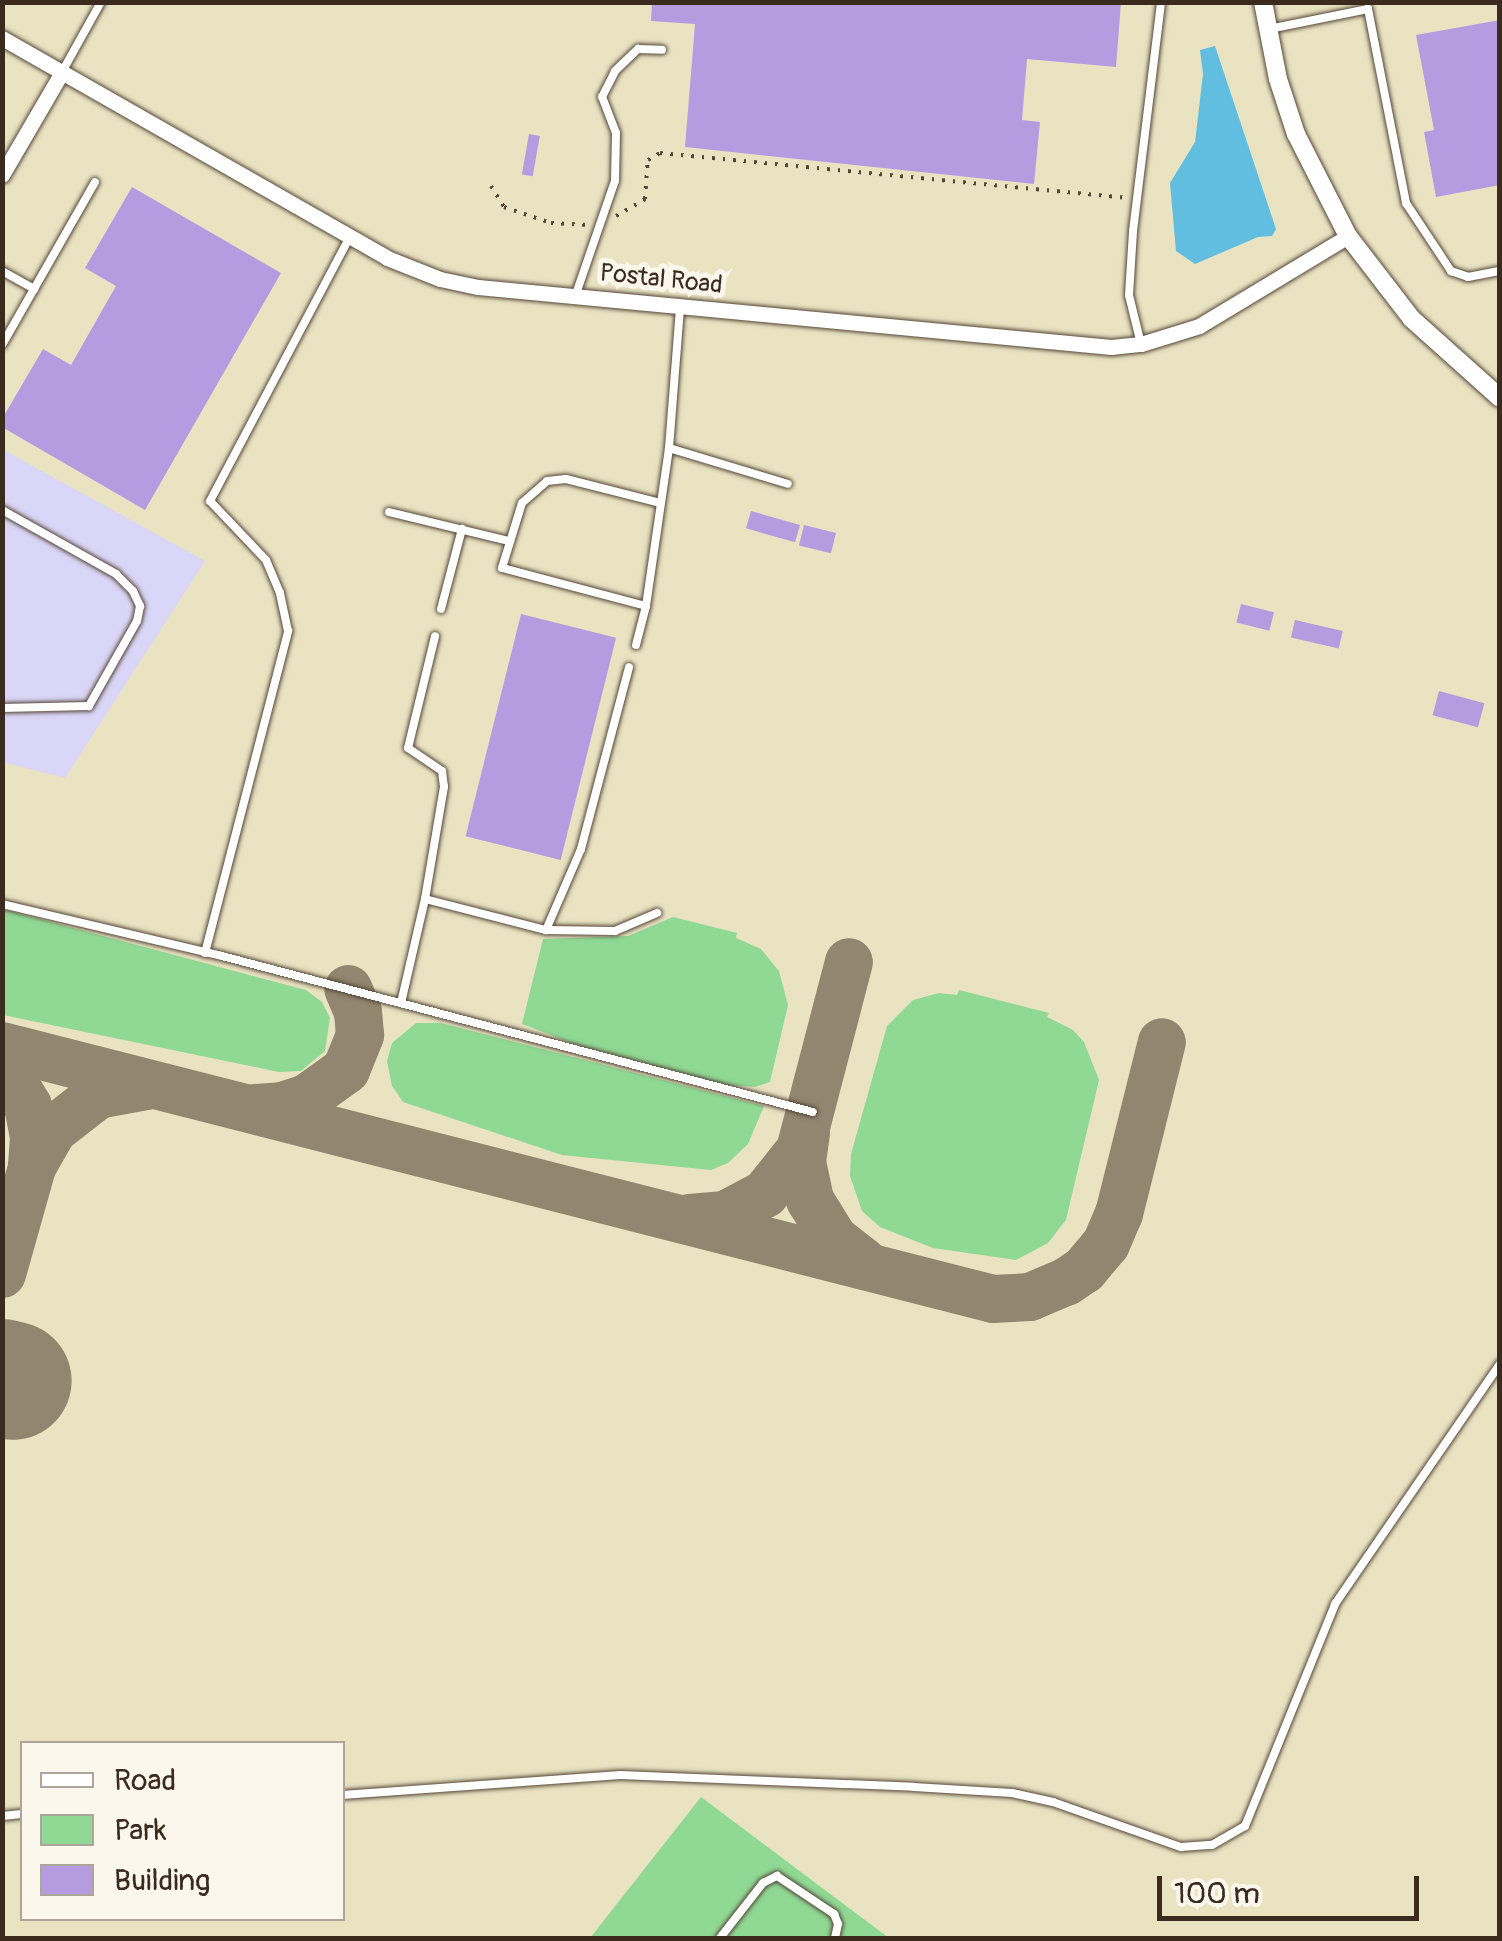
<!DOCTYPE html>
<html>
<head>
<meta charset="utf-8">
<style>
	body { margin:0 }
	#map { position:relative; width:1502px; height:1941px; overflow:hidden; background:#e9e3c2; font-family:Pangolin,sans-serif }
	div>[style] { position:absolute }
	.built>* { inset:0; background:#dad6f7 }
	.green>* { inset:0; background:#90d995 }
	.water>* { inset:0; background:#62bee0 }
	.taxiway>* { height:48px; margin:-24px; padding:0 24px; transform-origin:24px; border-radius:24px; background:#928670 }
	.runway>* { height:118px; margin:-59px; padding:0 59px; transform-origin:59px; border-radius:59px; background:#928670 }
	.building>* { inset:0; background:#b59ce0; transform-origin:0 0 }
	.path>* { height:4px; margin-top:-2px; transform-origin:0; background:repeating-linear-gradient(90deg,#554637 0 2.5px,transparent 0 10.5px) }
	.roads { filter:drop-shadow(0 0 2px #554637) drop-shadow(0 0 2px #554637) }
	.service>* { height:8px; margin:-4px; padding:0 4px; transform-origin:4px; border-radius:4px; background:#fff }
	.minor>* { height:15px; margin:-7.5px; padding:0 7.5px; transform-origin:7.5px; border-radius:7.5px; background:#fff }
	.tertiary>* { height:18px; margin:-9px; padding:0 9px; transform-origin:9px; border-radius:9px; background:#fff }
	span { translate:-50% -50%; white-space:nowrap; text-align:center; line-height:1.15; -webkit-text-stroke:10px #fbf7ec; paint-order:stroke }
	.street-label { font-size:25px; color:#3b2a1e }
	.frame { position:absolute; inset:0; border:5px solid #3b2a1e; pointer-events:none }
	.legend { position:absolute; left:20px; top:1741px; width:325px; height:180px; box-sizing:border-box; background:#fbf7ec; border:2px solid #aea59a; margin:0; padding:12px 18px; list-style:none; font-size:30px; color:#3b2a1e }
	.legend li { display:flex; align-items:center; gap:20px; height:50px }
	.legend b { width:50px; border:2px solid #aea59a }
	.scale { position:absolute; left:1157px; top:1876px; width:262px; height:45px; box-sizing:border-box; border:5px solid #3b2a1e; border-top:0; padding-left:12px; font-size:30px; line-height:35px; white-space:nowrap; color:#3b2a1e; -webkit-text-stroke:8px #fbf7ec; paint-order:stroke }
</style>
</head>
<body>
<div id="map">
	<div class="built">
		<div style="clip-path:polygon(2px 449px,205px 561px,65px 778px,3px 762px)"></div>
	</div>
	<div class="green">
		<div style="clip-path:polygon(2px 909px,306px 990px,322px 1002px,330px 1018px,325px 1051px,301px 1071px,279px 1072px,3px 1015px)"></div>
		<div style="clip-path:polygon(673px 917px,737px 933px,736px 938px,761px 949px,779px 971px,788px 1005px,770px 1082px,755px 1087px,727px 1085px,593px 1051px,522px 1024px,543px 939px,628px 936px)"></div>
		<div style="clip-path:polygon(959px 990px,1049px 1013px,1047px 1017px,1073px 1030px,1084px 1042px,1099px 1080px,1066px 1220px,1048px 1243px,1016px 1260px,933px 1248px,880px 1227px,862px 1211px,850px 1176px,851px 1154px,887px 1026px,913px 1000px,939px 993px,957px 995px)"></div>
		<div style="clip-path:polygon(416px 1023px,441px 1023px,764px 1106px,748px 1144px,728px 1163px,711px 1170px,562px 1155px,403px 1102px,392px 1086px,387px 1061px,392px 1043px)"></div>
		<div style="clip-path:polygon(701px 1797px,889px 1938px,590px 1938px)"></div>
	</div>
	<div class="water">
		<div style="clip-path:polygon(1215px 46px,1276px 229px,1272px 236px,1258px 237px,1195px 264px,1176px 251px,1170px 183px,1195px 142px,1203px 74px,1200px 50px)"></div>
	</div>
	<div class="taxiway">
		<div style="left:2px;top:1046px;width:1023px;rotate:14.32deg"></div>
		<div style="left:993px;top:1299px;width:37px;rotate:-3deg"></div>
		<div style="left:1030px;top:1297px;width:39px;rotate:-23deg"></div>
		<div style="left:1066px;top:1282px;width:22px;rotate:-34deg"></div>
		<div style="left:1084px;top:1270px;width:34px;rotate:-50deg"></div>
		<div style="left:1106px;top:1244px;width:33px;rotate:-67deg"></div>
		<div style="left:1119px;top:1214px;width:177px;rotate:-76deg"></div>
		<div style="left:2px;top:1063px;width:50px;rotate:58.8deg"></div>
		<div style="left:28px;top:1106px;width:32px;rotate:79deg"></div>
		<div style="left:34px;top:1137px;width:30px;rotate:94deg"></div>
		<div style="left:255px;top:1108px;width:27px;rotate:-4deg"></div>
		<div style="left:282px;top:1106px;width:26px;rotate:-18deg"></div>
		<div style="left:307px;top:1098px;width:48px;rotate:-35.7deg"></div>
		<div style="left:346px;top:1070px;width:38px;rotate:-68deg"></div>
		<div style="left:360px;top:1035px;width:23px;rotate:-95deg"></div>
		<div style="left:358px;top:1012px;width:25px;rotate:-113deg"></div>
		<div style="left:806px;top:1133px;width:29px;rotate:98deg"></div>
		<div style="left:802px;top:1162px;width:39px;rotate:78deg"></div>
		<div style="left:810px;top:1200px;width:46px;rotate:58.4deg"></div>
		<div style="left:834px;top:1239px;width:37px;rotate:38deg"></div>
		<div style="left:690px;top:1218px;width:35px;rotate:-5deg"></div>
		<div style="left:725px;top:1215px;width:45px;rotate:-27.7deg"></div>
		<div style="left:765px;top:1194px;width:56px;rotate:-51.5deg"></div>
		<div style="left:800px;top:1150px;width:194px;rotate:-75.4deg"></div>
		<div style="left:2px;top:1274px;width:111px;rotate:-74.3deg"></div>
		<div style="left:32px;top:1167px;width:43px;rotate:-60.4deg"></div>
		<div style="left:53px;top:1130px;width:57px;rotate:-37.9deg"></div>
		<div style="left:98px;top:1095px;width:50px;rotate:-10.4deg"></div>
	</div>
	<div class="runway">
		<div style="left:2px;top:1378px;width:11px;rotate:15deg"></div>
	</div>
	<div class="building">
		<div style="clip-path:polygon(652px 2px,1121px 2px,1116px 67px,1027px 59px,1022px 120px,1040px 122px,1034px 184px,685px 147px,695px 24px,651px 21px)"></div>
		<div style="clip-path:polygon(1500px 20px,1500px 185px,1436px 197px,1424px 132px,1434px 130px,1416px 35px)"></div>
		<div style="left:529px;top:134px;width:11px;height:41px;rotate:10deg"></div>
		<div style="clip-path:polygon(132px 187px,281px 273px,145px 510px,2px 427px,2px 419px,43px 349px,71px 365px,116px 286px,85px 268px)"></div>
		<div style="left:751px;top:511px;width:51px;height:18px;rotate:16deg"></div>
		<div style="left:804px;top:525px;width:33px;height:21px;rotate:14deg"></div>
		<div style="left:1241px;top:604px;width:34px;height:19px;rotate:14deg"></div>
		<div style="left:521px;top:614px;width:98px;height:229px;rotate:14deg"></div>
		<div style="left:1295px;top:620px;width:49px;height:18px;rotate:13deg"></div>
		<div style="left:1439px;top:691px;width:47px;height:25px;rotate:15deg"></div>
	</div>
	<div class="path">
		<div style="left:491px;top:186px;width:25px;rotate:58deg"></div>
		<div style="left:504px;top:207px;width:50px;rotate:18.8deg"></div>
		<div style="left:551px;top:223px;width:38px;rotate:3deg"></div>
		<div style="left:616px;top:216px;width:34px;rotate:-30deg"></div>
		<div style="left:645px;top:199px;width:39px;rotate:-86deg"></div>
		<div style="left:648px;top:160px;width:14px;rotate:-30deg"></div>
		<div style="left:660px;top:153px;width:468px;rotate:5.5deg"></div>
	</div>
	<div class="roads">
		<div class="service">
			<div style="left:1269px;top:29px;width:101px;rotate:-11.4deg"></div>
			<div style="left:1368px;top:9px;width:198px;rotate:78.9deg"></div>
			<div style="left:1406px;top:203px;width:82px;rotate:56.5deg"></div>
			<div style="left:1451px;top:271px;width:18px;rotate:19deg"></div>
			<div style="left:1468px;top:277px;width:33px;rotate:-11deg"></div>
			<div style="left:62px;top:72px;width:80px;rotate:-60.9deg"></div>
			<div style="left:2px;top:271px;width:37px;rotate:29deg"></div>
			<div style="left:34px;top:289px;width:64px;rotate:119.7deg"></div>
			<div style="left:34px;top:289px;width:123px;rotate:-60.3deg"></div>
			<div style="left:576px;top:294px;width:120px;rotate:-71deg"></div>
			<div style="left:615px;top:181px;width:48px;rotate:-88.8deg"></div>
			<div style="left:616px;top:133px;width:39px;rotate:-111deg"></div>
			<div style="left:602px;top:97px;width:29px;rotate:-63deg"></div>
			<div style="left:615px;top:71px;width:32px;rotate:-44deg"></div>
			<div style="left:638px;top:49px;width:24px;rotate:2deg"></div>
			<div style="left:1141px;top:344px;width:50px;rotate:-103.8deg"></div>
			<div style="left:1129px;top:295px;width:64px;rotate:-86.4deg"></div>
			<div style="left:1133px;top:231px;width:231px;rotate:-83deg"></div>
			<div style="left:669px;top:448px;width:124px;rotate:16.8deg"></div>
			<div style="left:2px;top:510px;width:131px;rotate:29.3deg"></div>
			<div style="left:116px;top:574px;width:24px;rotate:45deg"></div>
			<div style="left:133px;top:591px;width:17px;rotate:65deg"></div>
			<div style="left:140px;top:606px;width:15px;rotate:101deg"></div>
			<div style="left:137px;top:621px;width:98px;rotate:119.5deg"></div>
			<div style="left:89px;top:706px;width:87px;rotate:178.7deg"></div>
			<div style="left:389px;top:512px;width:123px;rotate:13.6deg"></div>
			<div style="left:646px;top:606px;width:149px;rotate:-165.2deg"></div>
			<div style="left:502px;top:568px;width:68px;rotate:-72.9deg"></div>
			<div style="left:522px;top:503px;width:33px;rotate:-41deg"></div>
			<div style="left:547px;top:481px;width:19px;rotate:-6deg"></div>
			<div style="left:566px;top:479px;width:97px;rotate:14.3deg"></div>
			<div style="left:441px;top:609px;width:83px;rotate:-75.3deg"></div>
			<div style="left:636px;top:645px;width:40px;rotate:-75.6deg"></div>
			<div style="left:646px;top:606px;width:160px;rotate:-81.7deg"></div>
			<div style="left:669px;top:448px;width:140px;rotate:-85.5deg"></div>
			<div style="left:425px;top:899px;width:114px;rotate:-80.4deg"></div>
			<div style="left:444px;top:787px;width:16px;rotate:-97deg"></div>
			<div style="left:442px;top:771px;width:41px;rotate:-145.9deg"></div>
			<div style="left:408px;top:748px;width:115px;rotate:-76.4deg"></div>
			<div style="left:2px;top:904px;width:226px;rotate:13.3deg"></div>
			<div style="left:222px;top:956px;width:611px;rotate:14.79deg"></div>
			<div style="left:546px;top:930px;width:69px;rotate:0.8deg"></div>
			<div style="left:615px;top:931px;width:46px;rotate:-23.2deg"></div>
			<div style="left:205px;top:953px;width:333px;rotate:-75.5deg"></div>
			<div style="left:288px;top:631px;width:39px;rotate:-102deg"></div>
			<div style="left:280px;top:593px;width:36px;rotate:-113deg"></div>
			<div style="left:266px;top:560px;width:81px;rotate:-133.5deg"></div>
			<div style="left:210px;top:501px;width:299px;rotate:-62.1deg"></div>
			<div style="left:401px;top:1003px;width:107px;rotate:-77deg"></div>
			<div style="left:425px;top:899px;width:125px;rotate:14.4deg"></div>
			<div style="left:546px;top:930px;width:88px;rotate:-66.6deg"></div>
			<div style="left:581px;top:849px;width:188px;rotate:-75.2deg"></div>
			<div style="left:342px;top:1795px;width:279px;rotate:-4.1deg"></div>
			<div style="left:620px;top:1775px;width:294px;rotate:2.3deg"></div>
			<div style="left:914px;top:1787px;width:98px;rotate:3.5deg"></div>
			<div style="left:1012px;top:1793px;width:42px;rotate:12.4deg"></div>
			<div style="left:1053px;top:1802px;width:136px;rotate:19.4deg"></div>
			<div style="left:1181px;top:1847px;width:31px;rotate:-4deg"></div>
			<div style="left:1212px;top:1845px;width:38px;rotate:-30deg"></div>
			<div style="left:1245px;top:1826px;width:240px;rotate:-67.9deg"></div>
			<div style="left:1335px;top:1604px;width:291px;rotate:-55.5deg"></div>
			<div style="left:2px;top:1816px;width:20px;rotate:-6deg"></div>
			<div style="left:720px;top:1938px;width:70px;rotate:-52deg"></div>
			<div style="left:763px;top:1883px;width:16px;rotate:-27deg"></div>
			<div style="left:777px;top:1876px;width:69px;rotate:33.7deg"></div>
			<div style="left:834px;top:1914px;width:11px;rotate:68deg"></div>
			<div style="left:838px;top:1924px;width:14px;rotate:102deg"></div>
		</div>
		<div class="minor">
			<div style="left:2px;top:38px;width:443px;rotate:29.7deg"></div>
			<div style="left:387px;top:258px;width:57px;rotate:21.6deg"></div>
			<div style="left:440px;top:279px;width:39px;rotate:12deg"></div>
			<div style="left:478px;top:287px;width:636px;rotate:5.41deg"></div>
			<div style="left:1111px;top:347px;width:30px;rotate:-6deg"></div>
			<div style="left:1141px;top:344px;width:61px;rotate:-17.2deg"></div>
			<div style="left:1199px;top:326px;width:174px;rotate:-31.1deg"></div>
			<div style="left:2px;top:175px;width:119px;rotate:-59.8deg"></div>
		</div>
		<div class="tertiary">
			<div style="left:1263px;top:2px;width:78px;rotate:79deg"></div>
			<div style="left:1278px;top:79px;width:58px;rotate:71.9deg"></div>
			<div style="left:1296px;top:134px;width:114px;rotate:63deg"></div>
			<div style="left:1348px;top:236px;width:105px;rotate:52.4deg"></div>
			<div style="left:1412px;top:319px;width:118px;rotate:41.9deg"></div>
		</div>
	</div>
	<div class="street-label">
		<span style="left:661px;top:280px;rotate:6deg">Postal Road</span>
	</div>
	<div class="frame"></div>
	<ul class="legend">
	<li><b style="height:12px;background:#fff"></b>Road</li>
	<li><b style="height:28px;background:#90d995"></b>Park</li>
	<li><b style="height:28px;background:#b59ce0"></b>Building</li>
	</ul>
	<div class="scale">100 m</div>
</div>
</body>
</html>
